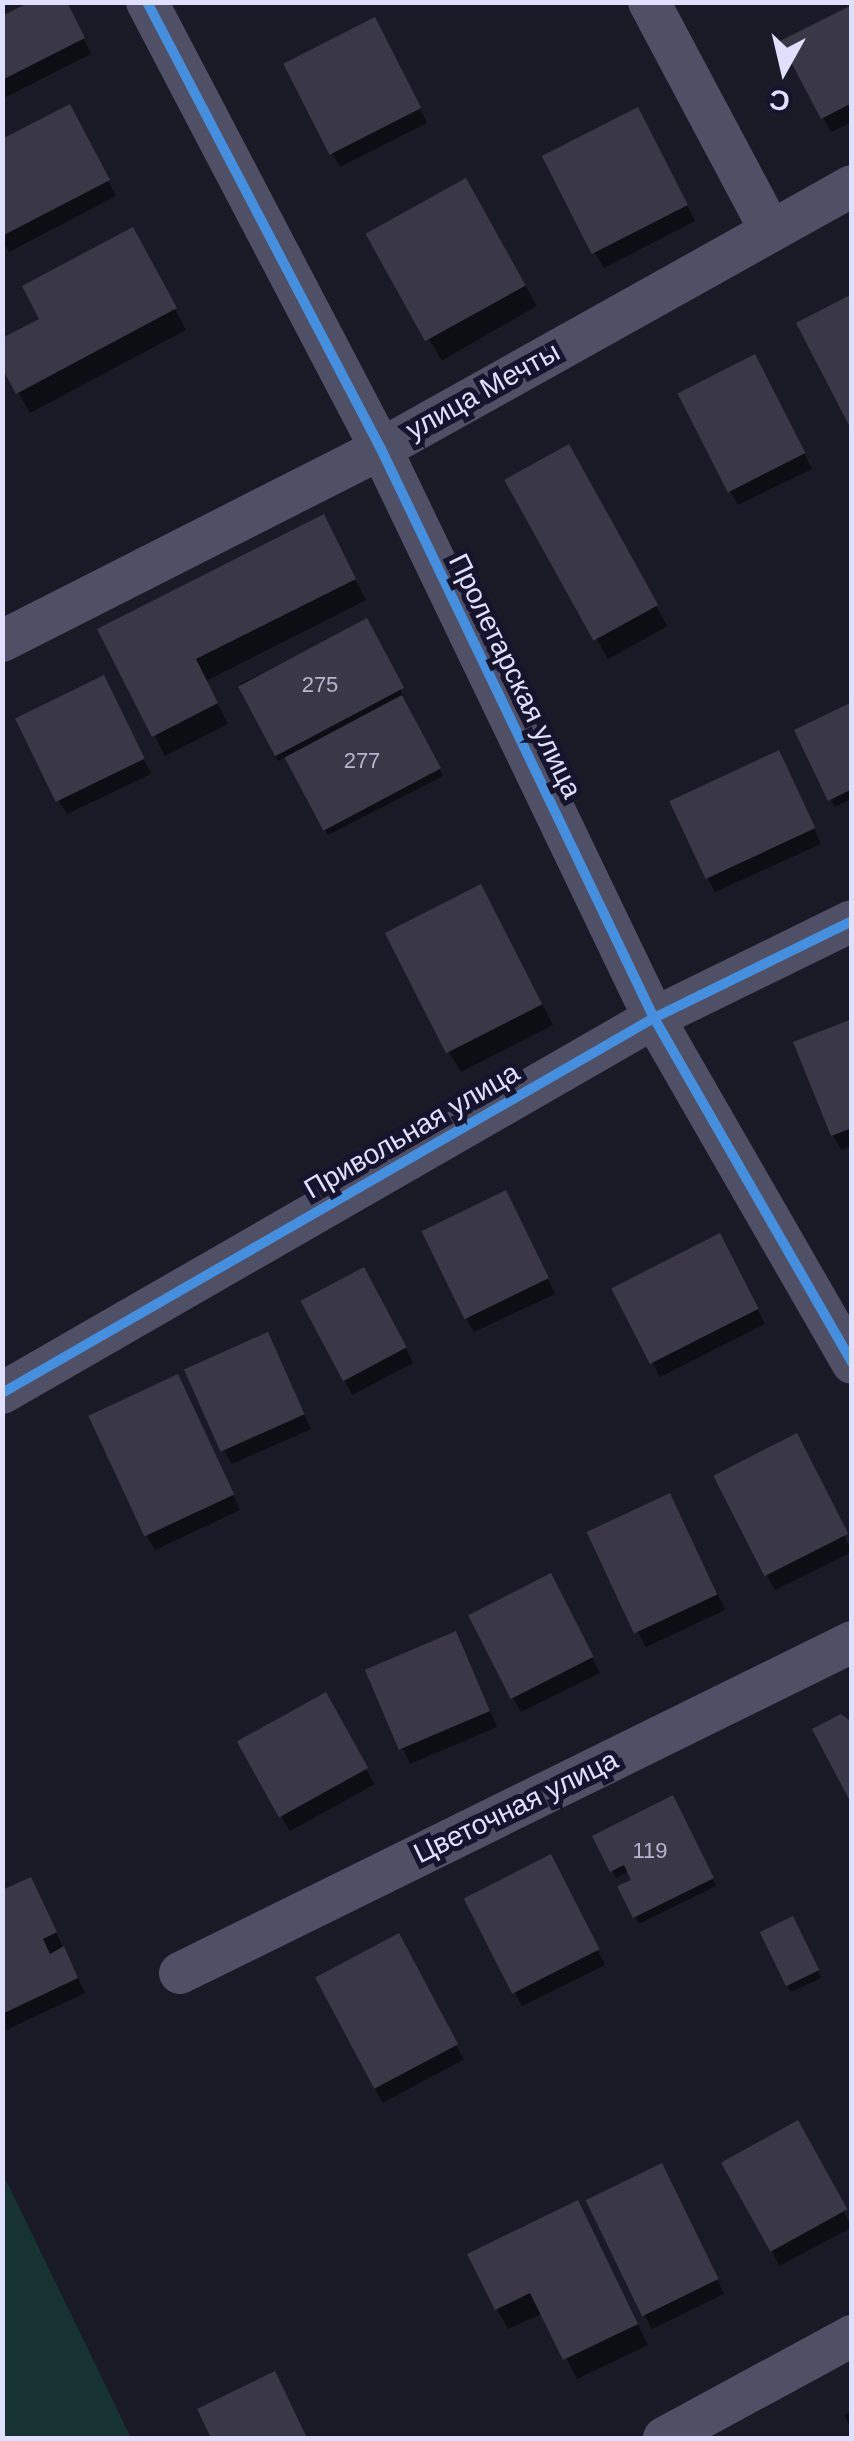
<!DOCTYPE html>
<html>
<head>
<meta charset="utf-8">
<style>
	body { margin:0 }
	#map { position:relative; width:854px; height:2441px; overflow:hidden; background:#1a1926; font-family:Arial,sans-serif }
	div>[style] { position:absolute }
	.green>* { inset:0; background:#173232 }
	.shadow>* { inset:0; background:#0007; transform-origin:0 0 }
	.building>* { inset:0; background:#3a3847; transform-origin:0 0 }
	.street>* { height:42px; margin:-21px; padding:0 21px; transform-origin:21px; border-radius:21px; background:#4f4f66 }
	.cycleway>* { height:10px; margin:-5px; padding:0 5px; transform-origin:5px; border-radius:5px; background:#468fdf }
	span { translate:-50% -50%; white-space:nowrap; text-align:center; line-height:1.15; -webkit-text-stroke:10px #16132c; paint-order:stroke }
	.number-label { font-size:22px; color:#b7b5d0 }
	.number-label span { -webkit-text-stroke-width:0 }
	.street-label { font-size:28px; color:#e1dffe }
	.frame { position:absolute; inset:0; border:5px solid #e1dffe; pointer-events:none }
	.north { position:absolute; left:734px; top:20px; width:100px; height:100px; -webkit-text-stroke:8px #16132c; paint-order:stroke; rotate:188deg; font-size:28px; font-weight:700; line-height:40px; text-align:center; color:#e1dffe }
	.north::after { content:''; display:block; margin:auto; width:35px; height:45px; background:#e1dffe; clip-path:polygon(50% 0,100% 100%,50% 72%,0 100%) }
</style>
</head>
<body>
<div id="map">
	<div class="green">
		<div style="clip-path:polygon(3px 2174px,131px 2438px,3px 2438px)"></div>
	</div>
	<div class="shadow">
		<div style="clip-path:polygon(65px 2px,91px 54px,2px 99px,2px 19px)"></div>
		<div style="clip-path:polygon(852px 8px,852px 122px,831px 132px,823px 118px)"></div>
		<div style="clip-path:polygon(383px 35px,427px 123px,340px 167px,332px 153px)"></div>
		<div style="clip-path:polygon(78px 122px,116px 196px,9px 252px,2px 240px,2px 141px)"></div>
		<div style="clip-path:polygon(645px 125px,695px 221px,604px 268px,595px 253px)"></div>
		<div style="left:465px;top:181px;width:144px;height:110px;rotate:60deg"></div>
		<div style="clip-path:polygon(143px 250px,186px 330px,30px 413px,2px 363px)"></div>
		<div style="clip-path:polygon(762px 372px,812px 469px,738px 505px,730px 491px)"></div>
		<div style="left:568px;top:447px;width:205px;height:68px;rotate:61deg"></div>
		<div style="clip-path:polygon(331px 535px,366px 600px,206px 681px,228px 724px,165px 756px,100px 630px)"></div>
		<div style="clip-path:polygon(366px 621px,443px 776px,328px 835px,287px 756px,278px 761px,240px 684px)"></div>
		<div style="clip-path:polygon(111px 693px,151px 774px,67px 814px,58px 800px)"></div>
		<div style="clip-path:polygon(852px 705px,852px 798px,835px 807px,831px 800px)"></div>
		<div style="clip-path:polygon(787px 768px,821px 844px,715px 892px,707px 877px)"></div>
		<div style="clip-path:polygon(492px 907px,553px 1025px,461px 1072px,449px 1052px)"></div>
		<div style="clip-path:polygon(852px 1022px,852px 1146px,841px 1150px,833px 1135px)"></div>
		<div style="clip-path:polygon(514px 1208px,555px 1294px,474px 1332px,466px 1318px)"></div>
		<div style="clip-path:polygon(727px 1251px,765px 1324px,660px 1377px,614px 1289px)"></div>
		<div style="left:364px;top:1270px;width:105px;height:69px;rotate:62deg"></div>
		<div style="clip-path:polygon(275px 1350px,311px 1429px,232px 1464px,224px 1450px)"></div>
		<div style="clip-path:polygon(185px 1392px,240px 1510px,155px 1550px,146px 1535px)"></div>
		<div style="clip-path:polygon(804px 1451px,852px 1552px,775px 1590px,767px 1576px)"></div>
		<div style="clip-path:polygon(678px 1510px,725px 1610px,646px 1647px,638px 1632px)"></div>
		<div style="clip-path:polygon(559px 1591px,600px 1673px,521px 1712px,512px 1697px)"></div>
		<div style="clip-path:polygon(463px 1649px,497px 1727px,410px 1764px,368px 1671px)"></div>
		<div style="left:325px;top:1695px;width:102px;height:97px;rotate:61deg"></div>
		<div style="clip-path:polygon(672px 1798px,716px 1886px,639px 1924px,620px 1887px,634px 1881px,630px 1871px,616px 1878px,596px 1837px)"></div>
		<div style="clip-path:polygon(558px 1872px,605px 1965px,522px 2006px,514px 1991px)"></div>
		<div style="clip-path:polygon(2px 1893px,38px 1895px,85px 1993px,6px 2030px)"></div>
		<div style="clip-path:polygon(797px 1927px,821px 1978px,791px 1992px,787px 1985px)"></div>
		<div style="left:406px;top:1951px;width:123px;height:92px;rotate:62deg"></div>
		<div style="left:797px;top:2124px;width:117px;height:82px;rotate:62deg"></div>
		<div style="clip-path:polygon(670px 2181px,724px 2294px,652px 2329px,644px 2314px)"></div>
		<div style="clip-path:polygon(589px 2224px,648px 2345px,577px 2379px,543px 2313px,508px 2329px,497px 2309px)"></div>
		<div style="clip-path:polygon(852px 2411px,852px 2430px,844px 2415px)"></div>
	</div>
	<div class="building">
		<div style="clip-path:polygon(30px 2px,67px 2px,85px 38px,2px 80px,2px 16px)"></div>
		<div style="clip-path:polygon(852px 5px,852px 103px,821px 119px,780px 41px)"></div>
		<div style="left:375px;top:17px;width:102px;height:103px;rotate:63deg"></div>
		<div style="clip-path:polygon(70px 104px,110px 180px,2px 236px,2px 139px)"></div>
		<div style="left:638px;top:107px;width:110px;height:108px;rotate:63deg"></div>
		<div style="left:466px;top:178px;width:123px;height:115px;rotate:61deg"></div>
		<div style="clip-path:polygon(133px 227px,177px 308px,16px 394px,2px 368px,2px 338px,39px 319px,22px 286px)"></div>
		<div style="clip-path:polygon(852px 294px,852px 431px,796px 323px)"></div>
		<div style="left:755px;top:354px;width:111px;height:87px;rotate:63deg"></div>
		<div style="left:569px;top:444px;width:184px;height:74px;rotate:61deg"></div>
		<div style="clip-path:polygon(324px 514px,356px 579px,196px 659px,218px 703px,152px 737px,97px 629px)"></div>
		<div style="left:367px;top:618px;width:79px;height:146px;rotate:62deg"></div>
		<div style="left:104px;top:675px;width:93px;height:99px;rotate:64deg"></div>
		<div style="left:402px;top:695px;width:83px;height:133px;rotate:62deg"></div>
		<div style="clip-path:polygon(852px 702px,852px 789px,828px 801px,794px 730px)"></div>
		<div style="left:779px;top:750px;width:86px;height:121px;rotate:65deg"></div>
		<div style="left:481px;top:884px;width:135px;height:108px;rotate:63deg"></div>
		<div style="clip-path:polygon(852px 1019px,852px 1128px,831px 1136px,793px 1042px)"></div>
		<div style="left:506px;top:1190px;width:98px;height:94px;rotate:64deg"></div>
		<div style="left:720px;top:1233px;width:85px;height:122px;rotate:63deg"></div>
		<div style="left:364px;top:1267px;width:91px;height:72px;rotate:62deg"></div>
		<div style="left:268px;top:1332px;width:90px;height:92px;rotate:66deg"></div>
		<div style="left:178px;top:1374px;width:133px;height:99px;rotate:65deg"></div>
		<div style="left:797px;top:1433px;width:113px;height:94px;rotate:63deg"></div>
		<div style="left:670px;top:1493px;width:112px;height:92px;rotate:65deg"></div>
		<div style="left:551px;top:1573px;width:94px;height:93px;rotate:63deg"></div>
		<div style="left:456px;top:1631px;width:87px;height:99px;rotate:67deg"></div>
		<div style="left:326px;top:1692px;width:87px;height:102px;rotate:61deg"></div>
		<div style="clip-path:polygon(841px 1714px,852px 1722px,852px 1805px,812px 1729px)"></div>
		<div style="clip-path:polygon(673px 1795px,714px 1878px,633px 1918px,617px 1886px,631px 1880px,624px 1865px,610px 1872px,592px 1836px)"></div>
		<div style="left:551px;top:1854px;width:107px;height:98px;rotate:63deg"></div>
		<div style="clip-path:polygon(31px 1877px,57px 1932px,43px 1939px,50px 1954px,64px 1946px,78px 1978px,2px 2014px,2px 1890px)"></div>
		<div style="left:793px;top:1916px;width:60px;height:37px;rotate:64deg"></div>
		<div style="left:399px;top:1933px;width:126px;height:95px;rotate:62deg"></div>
		<div style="left:798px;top:2120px;width:102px;height:88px;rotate:61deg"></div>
		<div style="left:662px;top:2163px;width:129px;height:85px;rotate:64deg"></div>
		<div style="clip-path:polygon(578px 2200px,638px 2324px,563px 2360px,530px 2293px,495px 2310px,467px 2254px)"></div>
		<div style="clip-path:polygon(275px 2371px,307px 2438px,211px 2438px,197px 2409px)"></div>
	</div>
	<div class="street">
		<div style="left:147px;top:2px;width:505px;rotate:62.37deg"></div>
		<div style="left:381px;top:449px;width:631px;rotate:64.37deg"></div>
		<div style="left:654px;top:1018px;width:398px;rotate:60.1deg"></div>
		<div style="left:649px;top:2px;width:258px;rotate:62deg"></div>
		<div style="left:2px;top:641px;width:425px;rotate:-26.9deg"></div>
		<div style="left:381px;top:449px;width:539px;rotate:-29.18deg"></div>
		<div style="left:2px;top:1393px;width:752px;rotate:-29.91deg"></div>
		<div style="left:654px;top:1018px;width:220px;rotate:-26.1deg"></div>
		<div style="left:180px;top:1973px;width:749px;rotate:-26.22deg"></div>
		<div style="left:664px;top:2438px;width:214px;rotate:-28.5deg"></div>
	</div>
	<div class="cycleway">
		<div style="left:147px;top:2px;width:505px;rotate:62.37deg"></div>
		<div style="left:381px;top:449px;width:631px;rotate:64.37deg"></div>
		<div style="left:654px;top:1018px;width:398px;rotate:60.1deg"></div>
		<div style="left:2px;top:1393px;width:752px;rotate:-29.91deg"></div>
		<div style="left:654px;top:1018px;width:220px;rotate:-26.1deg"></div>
	</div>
	<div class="number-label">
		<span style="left:320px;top:685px">275</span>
		<span style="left:362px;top:761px">277</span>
		<span style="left:650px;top:1851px">119</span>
	</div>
	<div class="street-label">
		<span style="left:483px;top:391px;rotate:-29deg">улица Мечты</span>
		<span style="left:515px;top:676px;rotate:64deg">Пролетарская улица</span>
		<span style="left:412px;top:1131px;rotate:-30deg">Привольная улица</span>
		<span style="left:516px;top:1807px;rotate:-26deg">Цветочная улица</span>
	</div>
	<div class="frame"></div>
	<div class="north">С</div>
</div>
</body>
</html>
